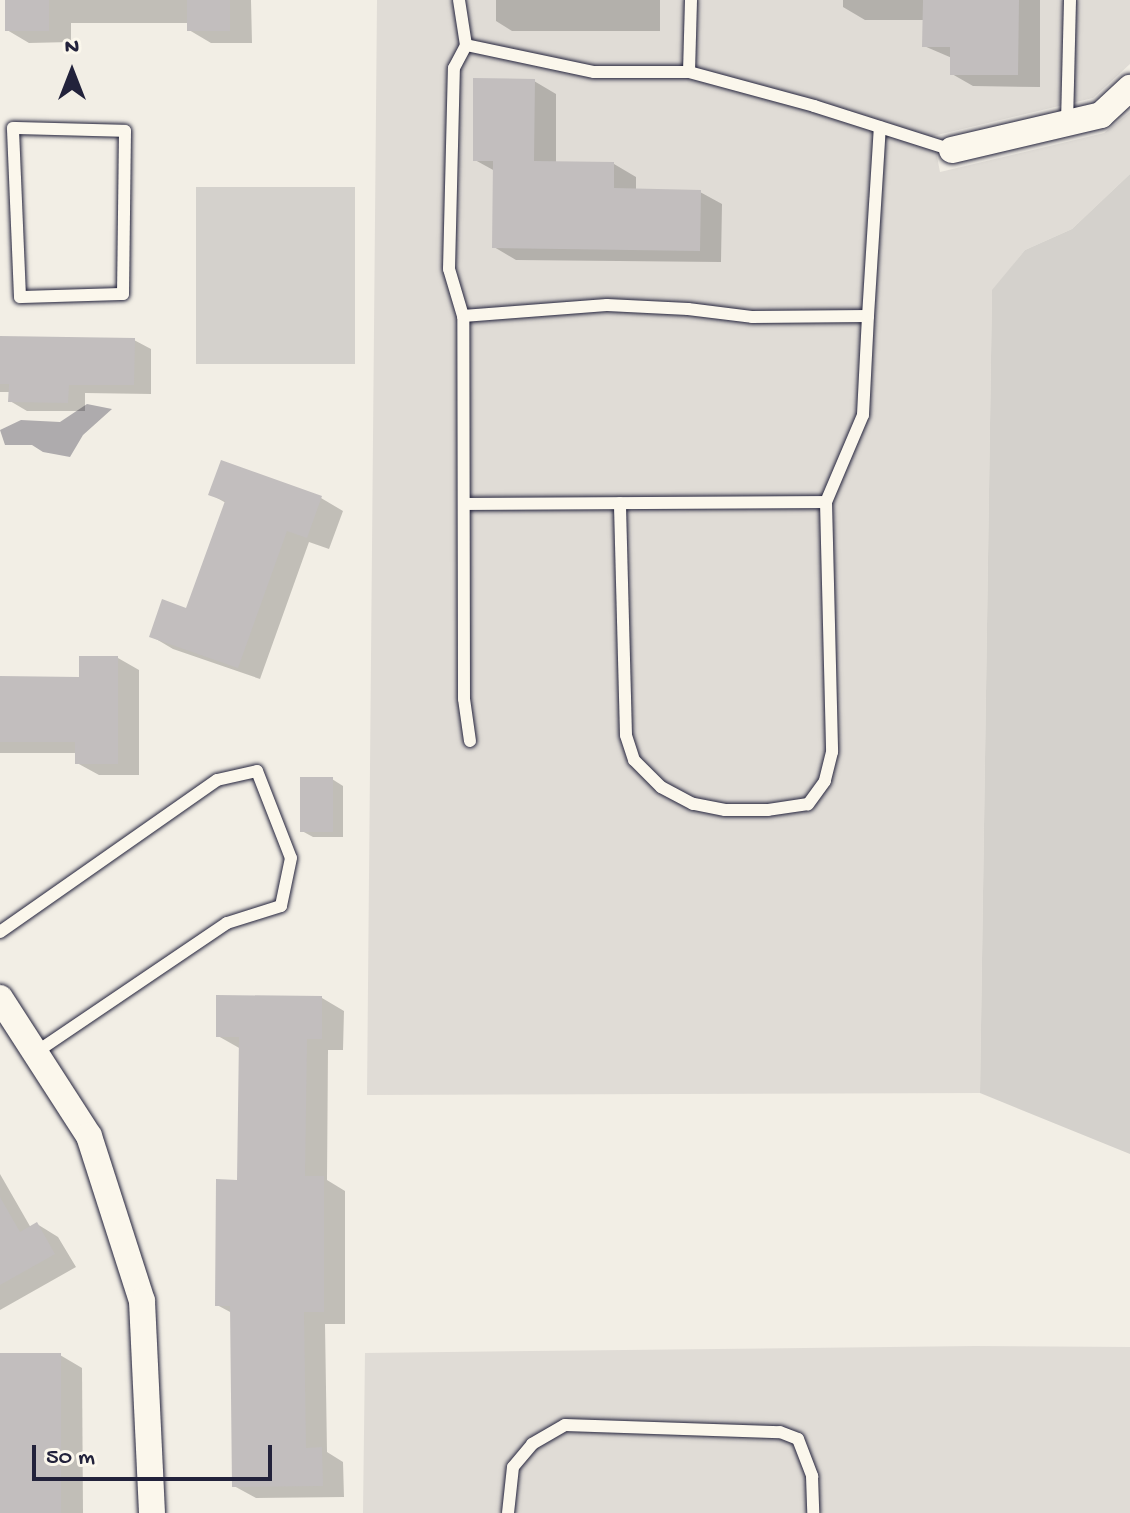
<!DOCTYPE html>
<html>
<head>
<meta charset="utf-8">
<style>
	body { margin:0 }
	#map { position:relative; width:1130px; height:1513px; overflow:hidden; background:#f2eee5; font-family:"Gochi Hand",sans-serif }
	div>[style] { position:absolute }
	.built>* { inset:0; background:#e0dcd6 }
	.green>* { inset:0; background:#d4d1cc; transform-origin:0 0 }
	.water>* { inset:0; background:#aeabad }
	.shadow>* { inset:0; background:#0003 }
	.building>* { inset:0; background:#c2bebe; transform-origin:0 0 }
	.roads { filter:drop-shadow(0 0 2px #22223b) drop-shadow(0 0 2px #22223b) }
	.lane>* { height:12px; margin:-6px; padding:0 6px; transform-origin:6px; border-radius:6px; background:#fbf7ec }
	.street>* { height:26px; margin:-13px; padding:0 13px; transform-origin:13px; border-radius:13px; background:#fbf7ec }
	span { translate:-50% -50%; white-space:nowrap; text-align:center; line-height:1.15; -webkit-text-stroke:7px #fbf7ec; paint-order:stroke }
	.north { position:absolute; left:32px; top:32px; width:80px; height:80px; -webkit-text-stroke:6px #fbf7ec; paint-order:stroke; rotate:0deg; font-size:22px; font-weight:700; line-height:32px; text-align:center; color:#22223b }
	.north::after { content:''; display:block; margin:auto; width:28px; height:36px; background:#22223b; clip-path:polygon(50% 0,100% 100%,50% 72%,0 100%) }
	.scale { position:absolute; left:32px; top:1445px; width:240px; height:36px; box-sizing:border-box; border:4px solid #22223b; border-top:0; padding-left:10px; font-size:24px; line-height:28px; white-space:nowrap; color:#22223b; -webkit-text-stroke:6px #fbf7ec; paint-order:stroke }
</style>
</head>
<body>
<div id="map">
	<div class="built">
		<div style="clip-path:polygon(377px 0,1130px 0,1130px 64px,1093px 98px,933px 136px,940px 172px,1104px 133px,1130px 112px,1130px 174px,1072px 229px,1025px 250px,992px 291px,980px 1093px,367px 1095px)"></div>
		<div style="clip-path:polygon(975px 1346px,1130px 1347px,1130px 1513px,363px 1513px,365px 1353px)"></div>
	</div>
	<div class="green">
		<div style="clip-path:polygon(1130px 174px,1130px 1154px,980px 1093px,992px 290px,1025px 250px,1072px 229px)"></div>
		<div style="left:196px;top:187px;width:159px;height:177px"></div>
	</div>
	<div class="water">
		<div style="clip-path:polygon(87px 404px,112px 409px,83px 435px,70px 457px,43px 452px,32px 445px,5px 445px,0 430px,21px 420px,60px 422px)"></div>
	</div>
	<div class="shadow">
		<div style="clip-path:polygon(7px 0,251px 0,252px 43px,211px 43px,189px 30px,189px 23px,71px 23px,71px 42px,29px 43px,7px 30px)"></div>
		<div style="clip-path:polygon(496px 0,660px 0,660px 31px,512px 31px,496px 21px)"></div>
		<div style="clip-path:polygon(843px 0,1040px 0,1040px 87px,973px 86px,952px 74px,952px 58px,924px 46px,924px 20px,865px 20px,843px 7px)"></div>
		<div style="clip-path:polygon(534px 81px,556px 94px,556px 164px,614px 164px,636px 177px,636px 191px,700px 192px,722px 204px,721px 262px,516px 260px,494px 247px,495px 171px,475px 160px)"></div>
		<div style="clip-path:polygon(0 338px,134px 340px,151px 349px,151px 394px,85px 393px,85px 411px,27px 411px,10px 401px,10px 392px,0 392px)"></div>
		<div style="clip-path:polygon(210px 494px,321px 498px,343px 511px,329px 549px,309px 542px,260px 679px,173px 649px,151px 636px,188px 611px,226px 503px)"></div>
		<div style="clip-path:polygon(118px 658px,139px 670px,139px 775px,99px 775px,77px 763px,77px 753px,0 753px,0 678px,81px 679px)"></div>
		<div style="clip-path:polygon(332px 779px,343px 786px,343px 837px,313px 837px,302px 831px)"></div>
		<div style="clip-path:polygon(322px 998px,344px 1011px,343px 1050px,328px 1050px,327px 1180px,345px 1191px,345px 1324px,325px 1324px,327px 1452px,343px 1462px,344px 1497px,256px 1498px,234px 1486px,232px 1313px,217px 1305px,239px 1182px,241px 1049px,218px 1036px)"></div>
		<div style="clip-path:polygon(0 1174px,31px 1228px,37px 1224px,58px 1237px,76px 1267px,0 1310px)"></div>
		<div style="clip-path:polygon(0 1355px,60px 1355px,82px 1368px,83px 1513px,0 1513px)"></div>
	</div>
	<div class="building">
		<div style="left:5px;top:0;width:44px;height:31px"></div>
		<div style="left:187px;top:0;width:43px;height:31px"></div>
		<div style="clip-path:polygon(923px 0,1019px 0,1018px 75px,950px 75px,950px 47px,922px 47px)"></div>
		<div style="clip-path:polygon(473px 78px,535px 79px,534px 161px,614px 162px,614px 188px,701px 190px,700px 251px,492px 248px,493px 161px,473px 161px)"></div>
		<div style="clip-path:polygon(0 336px,135px 338px,134px 385px,69px 385px,68px 403px,8px 402px,9px 384px,0 384px)"></div>
		<div style="clip-path:polygon(221px 460px,322px 496px,307px 538px,287px 531px,238px 668px,149px 637px,162px 599px,186px 608px,225px 501px,208px 495px)"></div>
		<div style="clip-path:polygon(79px 656px,118px 656px,118px 764px,75px 764px,75px 742px,0 742px,0 676px,79px 677px)"></div>
		<div style="left:300px;top:777px;width:33px;height:55px"></div>
		<div style="clip-path:polygon(216px 995px,322px 996px,322px 1039px,307px 1039px,305px 1176px,324px 1176px,324px 1312px,304px 1312px,306px 1448px,322px 1447px,323px 1486px,232px 1487px,230px 1306px,215px 1306px,216px 1179px,237px 1180px,239px 1037px,216px 1037px)"></div>
		<div style="clip-path:polygon(0 1197px,20px 1232px,37px 1222px,55px 1254px,0 1285px)"></div>
		<div style="left:61px;top:1353px;width:160px;height:61px;rotate:90deg"></div>
	</div>
	<div class="roads">
		<div class="lane">
			<div style="left:459px;top:0;width:46px;rotate:81.2deg"></div>
			<div style="left:689px;top:72px;width:72px;rotate:-88.4deg"></div>
			<div style="left:1067px;top:123px;width:123px;rotate:-88.6deg"></div>
			<div style="left:13px;top:128px;width:112px;rotate:1.5deg"></div>
			<div style="left:125px;top:131px;width:163px;rotate:90.7deg"></div>
			<div style="left:123px;top:294px;width:103px;rotate:178.3deg"></div>
			<div style="left:20px;top:297px;width:169px;rotate:-92.4deg"></div>
			<div style="left:463px;top:316px;width:144px;rotate:-4.4deg"></div>
			<div style="left:607px;top:305px;width:81px;rotate:2.8deg"></div>
			<div style="left:688px;top:309px;width:64px;rotate:7.1deg"></div>
			<div style="left:752px;top:317px;width:116px;rotate:-0.5deg"></div>
			<div style="left:868px;top:316px;width:99px;rotate:92.9deg"></div>
			<div style="left:863px;top:415px;width:95px;rotate:113deg"></div>
			<div style="left:868px;top:316px;width:189px;rotate:-86.4deg"></div>
			<div style="left:465px;top:504px;width:361px;rotate:-0.3deg"></div>
			<div style="left:826px;top:502px;width:250px;rotate:88.6deg"></div>
			<div style="left:832px;top:752px;width:30px;rotate:104deg"></div>
			<div style="left:825px;top:781px;width:29px;rotate:126deg"></div>
			<div style="left:808px;top:804px;width:40px;rotate:171.5deg"></div>
			<div style="left:768px;top:810px;width:43px;rotate:180deg"></div>
			<div style="left:725px;top:810px;width:33px;rotate:-169deg"></div>
			<div style="left:693px;top:804px;width:36px;rotate:-152deg"></div>
			<div style="left:661px;top:787px;width:38px;rotate:-135deg"></div>
			<div style="left:634px;top:760px;width:26px;rotate:-108deg"></div>
			<div style="left:626px;top:735px;width:232px;rotate:-91.5deg"></div>
			<div style="left:470px;top:741px;width:42px;rotate:-98.1deg"></div>
			<div style="left:464px;top:699px;width:383px;rotate:-90.1deg"></div>
			<div style="left:463px;top:316px;width:49px;rotate:-106.6deg"></div>
			<div style="left:449px;top:269px;width:201px;rotate:-88.6deg"></div>
			<div style="left:454px;top:68px;width:26px;rotate:-62deg"></div>
			<div style="left:466px;top:45px;width:131px;rotate:11.9deg"></div>
			<div style="left:594px;top:72px;width:95px"></div>
			<div style="left:689px;top:72px;width:130px;rotate:15.2deg"></div>
			<div style="left:814px;top:106px;width:145px;rotate:17.7deg"></div>
			<div style="left:0;top:932px;width:265px;rotate:-35deg"></div>
			<div style="left:217px;top:780px;width:41px;rotate:-12.7deg"></div>
			<div style="left:257px;top:771px;width:93px;rotate:68.7deg"></div>
			<div style="left:291px;top:858px;width:49px;rotate:101.8deg"></div>
			<div style="left:281px;top:906px;width:57px;rotate:162.5deg"></div>
			<div style="left:227px;top:923px;width:232px;rotate:145.9deg"></div>
			<div style="left:508px;top:1513px;width:46px;rotate:-83.8deg"></div>
			<div style="left:513px;top:1467px;width:30px;rotate:-50deg"></div>
			<div style="left:532px;top:1444px;width:38px;rotate:-30deg"></div>
			<div style="left:565px;top:1425px;width:215px;rotate:1.9deg"></div>
			<div style="left:780px;top:1432px;width:19px;rotate:21deg"></div>
			<div style="left:798px;top:1439px;width:40px;rotate:69deg"></div>
			<div style="left:812px;top:1476px;width:37px;rotate:88deg"></div>
		</div>
		<div class="street">
			<div style="left:952px;top:150px;width:153px;rotate:-13.2deg"></div>
			<div style="left:1101px;top:115px;width:40px;rotate:-43deg"></div>
			<div style="left:0;top:998px;width:164px;rotate:57.2deg"></div>
			<div style="left:89px;top:1136px;width:173px;rotate:72.2deg"></div>
			<div style="left:142px;top:1301px;width:212px;rotate:87.3deg"></div>
		</div>
	</div>
	<div class="north">N</div>
	<div class="scale">50 m</div>
</div>
</body>
</html>
